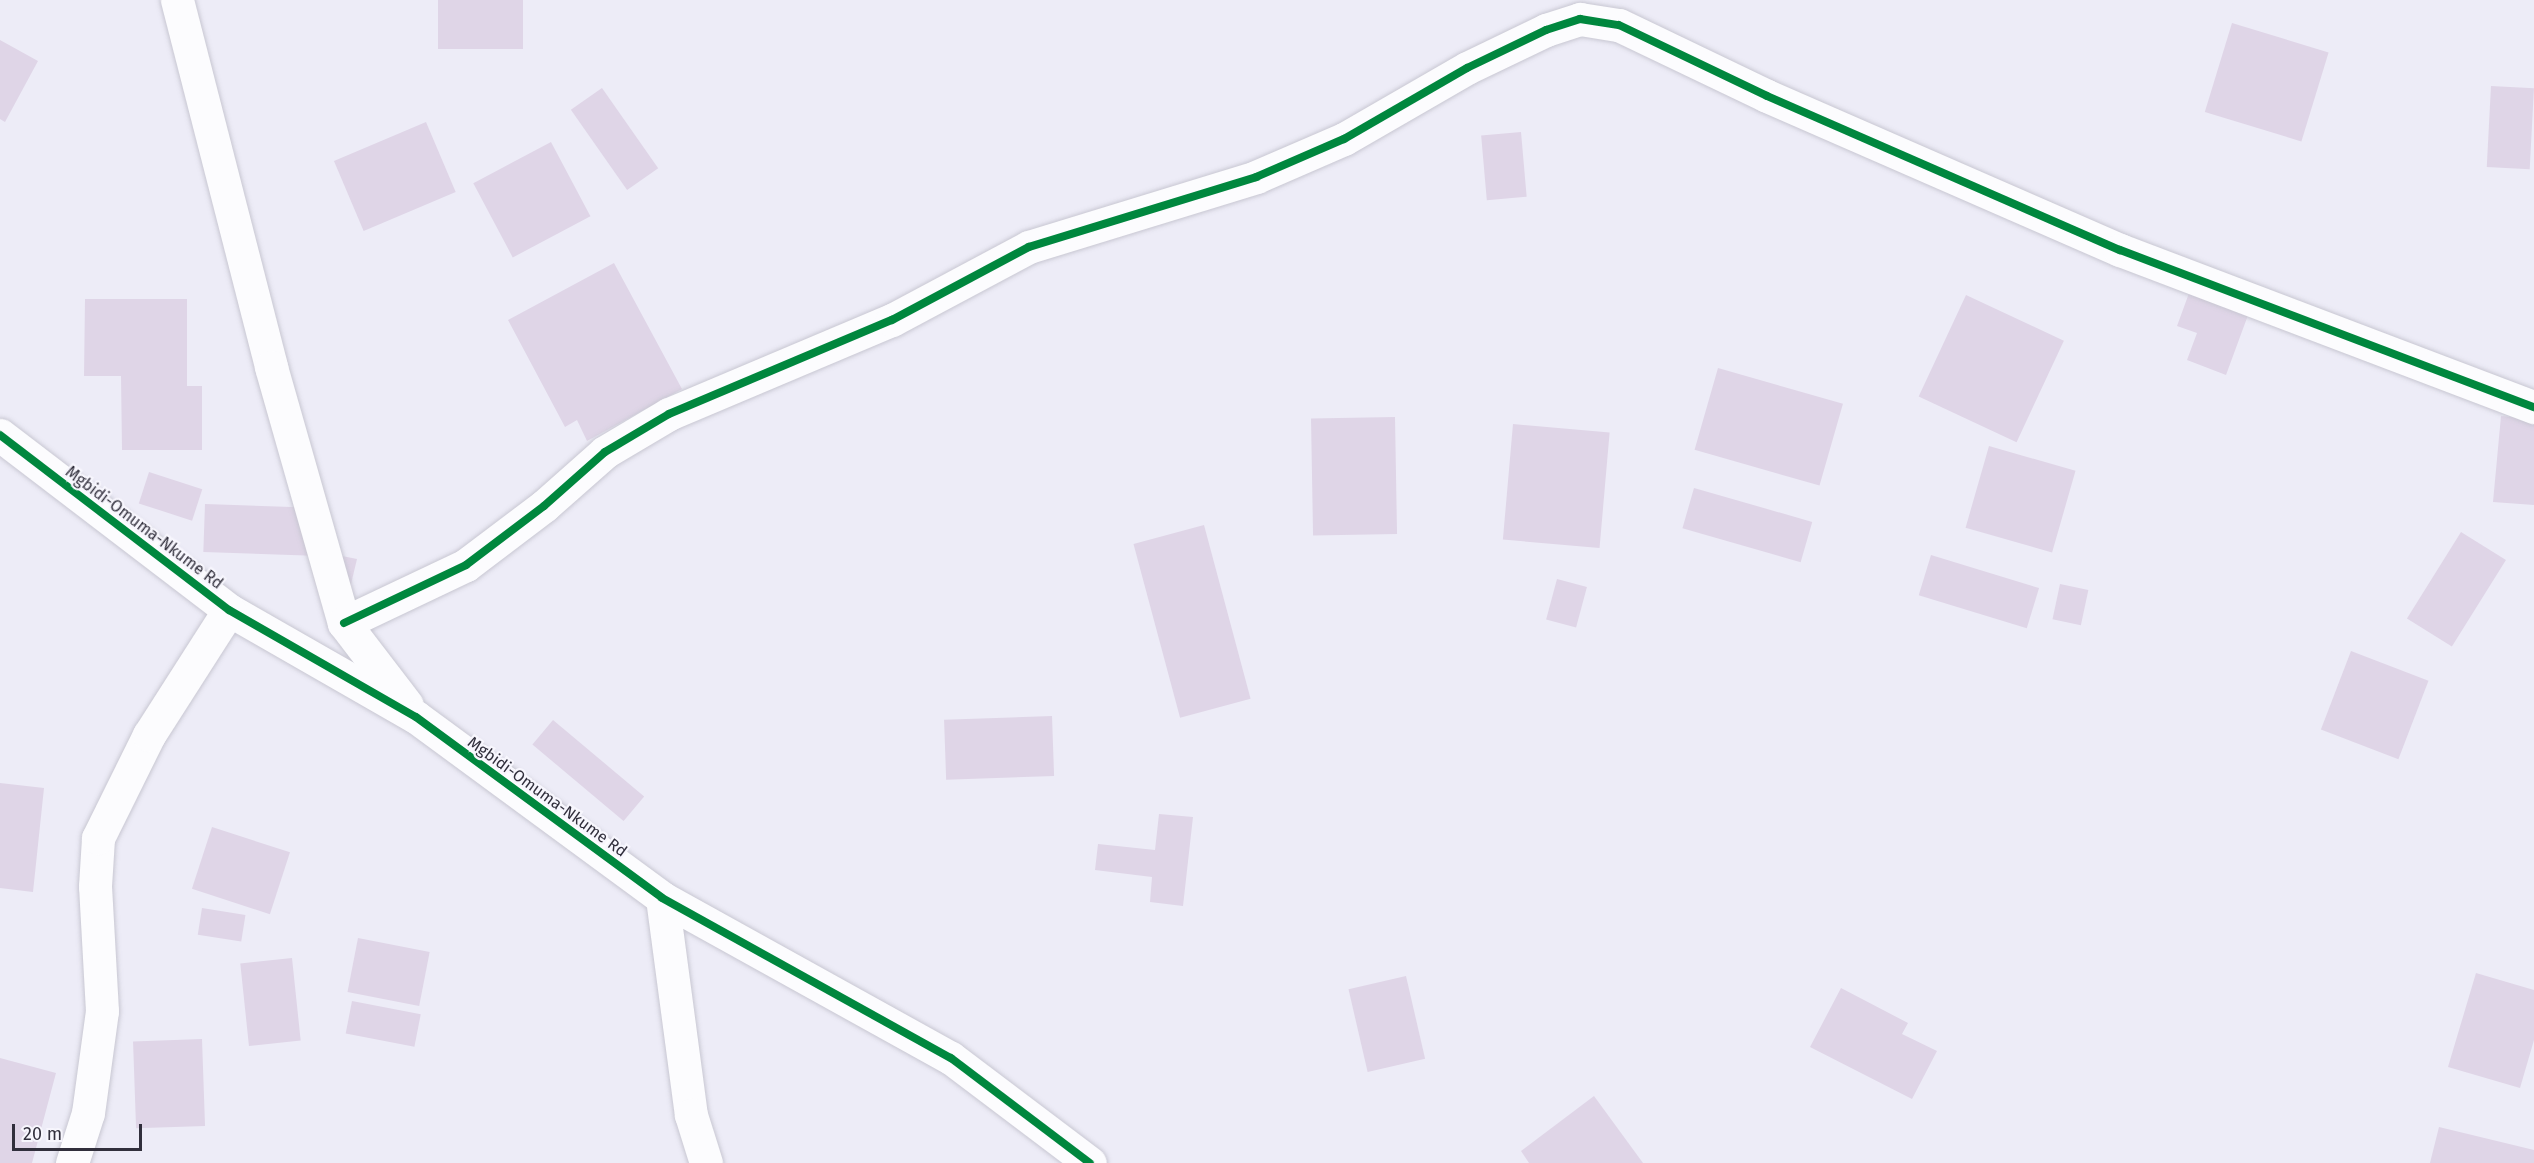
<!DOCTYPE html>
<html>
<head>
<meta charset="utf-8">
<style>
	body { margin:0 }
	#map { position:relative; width:2534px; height:1163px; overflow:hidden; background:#edecf7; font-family:"Fira Sans",sans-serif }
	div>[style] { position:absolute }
	.building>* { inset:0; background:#dfd5e7; transform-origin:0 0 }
	.roads { filter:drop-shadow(0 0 2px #c8c7d2) drop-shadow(0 0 2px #c8c7d2) }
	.minor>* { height:33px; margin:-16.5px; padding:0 16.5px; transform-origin:16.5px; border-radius:16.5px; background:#fcfcfe }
	.cycleway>* { height:8px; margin:-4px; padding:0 4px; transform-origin:4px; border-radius:4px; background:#00873e }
	span { translate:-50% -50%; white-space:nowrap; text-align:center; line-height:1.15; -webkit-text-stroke:4.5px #f7f6fd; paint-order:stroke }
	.street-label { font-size:16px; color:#312f3c }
	.scale { position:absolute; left:12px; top:1124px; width:130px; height:27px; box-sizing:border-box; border:3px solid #312f3c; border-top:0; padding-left:8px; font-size:18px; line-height:21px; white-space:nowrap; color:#312f3c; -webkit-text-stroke:4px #f7f6fd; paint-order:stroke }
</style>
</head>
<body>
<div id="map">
	<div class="building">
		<div style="left:438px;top:0;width:85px;height:49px"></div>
		<div style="left:2232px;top:23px;width:101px;height:93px;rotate:17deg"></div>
		<div style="clip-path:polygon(0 40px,38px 61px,5px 122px,0 119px)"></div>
		<div style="left:2491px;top:86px;width:43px;height:81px;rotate:3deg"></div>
		<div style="left:602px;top:88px;width:98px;height:38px;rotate:55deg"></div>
		<div style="left:426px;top:122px;width:76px;height:100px;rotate:67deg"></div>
		<div style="left:1521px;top:132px;width:65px;height:40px;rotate:85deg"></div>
		<div style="left:551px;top:142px;width:84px;height:88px;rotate:62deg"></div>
		<div style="clip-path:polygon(614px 263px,682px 389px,587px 441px,577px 420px,565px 427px,508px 320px)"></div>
		<div style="clip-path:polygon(2192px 285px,2251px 307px,2226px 375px,2187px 360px,2197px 333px,2177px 326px)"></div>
		<div style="left:1966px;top:295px;width:108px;height:112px;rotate:25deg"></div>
		<div style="clip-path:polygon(85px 299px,187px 299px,187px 386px,202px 386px,202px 450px,122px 450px,121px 376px,84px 376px)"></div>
		<div style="left:1718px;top:368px;width:130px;height:85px;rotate:16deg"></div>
		<div style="clip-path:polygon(2501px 416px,2534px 419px,2534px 505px,2493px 502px)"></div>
		<div style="left:1395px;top:417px;width:117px;height:84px;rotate:89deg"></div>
		<div style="left:1513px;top:424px;width:97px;height:116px;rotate:5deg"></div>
		<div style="left:1989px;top:446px;width:90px;height:85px;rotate:16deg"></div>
		<div style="left:149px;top:472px;width:56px;height:33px;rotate:18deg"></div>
		<div style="left:1694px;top:488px;width:123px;height:42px;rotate:16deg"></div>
		<div style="left:205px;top:504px;width:117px;height:48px;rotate:2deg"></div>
		<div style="left:1204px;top:525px;width:180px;height:73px;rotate:75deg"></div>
		<div style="left:2461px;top:532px;width:53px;height:102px;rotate:32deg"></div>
		<div style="clip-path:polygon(332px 554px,357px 559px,346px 605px)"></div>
		<div style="left:1931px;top:555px;width:113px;height:42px;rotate:17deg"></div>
		<div style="left:1557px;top:579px;width:31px;height:42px;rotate:15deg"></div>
		<div style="left:2060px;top:584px;width:29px;height:36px;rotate:12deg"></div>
		<div style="left:2351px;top:651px;width:83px;height:84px;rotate:21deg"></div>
		<div style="left:1052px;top:716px;width:60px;height:108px;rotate:88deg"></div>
		<div style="left:553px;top:720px;width:119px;height:32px;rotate:40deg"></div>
		<div style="clip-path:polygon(0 783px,44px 788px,33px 892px,0 888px)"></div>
		<div style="clip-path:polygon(1159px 814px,1193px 817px,1183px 906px,1150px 902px,1152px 877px,1095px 870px,1098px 844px,1155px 850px)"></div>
		<div style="left:212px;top:827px;width:82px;height:65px;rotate:18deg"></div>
		<div style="left:202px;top:908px;width:44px;height:27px;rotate:9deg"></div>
		<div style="left:358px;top:938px;width:73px;height:55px;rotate:11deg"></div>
		<div style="left:292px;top:958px;width:83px;height:52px;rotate:84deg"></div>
		<div style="clip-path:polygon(2476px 973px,2534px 990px,2534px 1040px,2520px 1088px,2448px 1067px)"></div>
		<div style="left:1406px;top:976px;width:85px;height:59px;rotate:77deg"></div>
		<div style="clip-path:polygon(1841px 988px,1908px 1023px,1902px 1034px,1937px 1051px,1912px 1099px,1810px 1047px)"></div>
		<div style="left:352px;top:1001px;width:70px;height:33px;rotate:11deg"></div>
		<div style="left:202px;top:1039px;width:87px;height:69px;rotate:88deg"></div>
		<div style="clip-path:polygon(0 1058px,56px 1073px,32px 1163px,0 1163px)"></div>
		<div style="clip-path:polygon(1594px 1096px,1643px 1163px,1529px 1163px,1521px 1151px)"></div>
		<div style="clip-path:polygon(2439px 1127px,2534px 1150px,2534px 1163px,2430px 1163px)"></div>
	</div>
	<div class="roads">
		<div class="minor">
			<div style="left:177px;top:0;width:379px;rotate:75.6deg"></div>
			<div style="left:271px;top:367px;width:266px;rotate:74.1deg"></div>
			<div style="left:344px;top:623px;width:103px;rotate:52.5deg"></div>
			<div style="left:0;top:435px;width:288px;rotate:37.4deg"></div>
			<div style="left:229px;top:610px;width:215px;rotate:29.8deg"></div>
			<div style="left:416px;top:717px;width:305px;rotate:36.3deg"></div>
			<div style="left:662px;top:898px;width:330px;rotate:29deg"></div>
			<div style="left:951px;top:1058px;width:174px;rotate:37.1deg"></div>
			<div style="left:344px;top:623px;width:135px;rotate:-25.4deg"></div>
			<div style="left:466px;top:565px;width:98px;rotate:-37.1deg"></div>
			<div style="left:544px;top:506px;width:81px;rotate:-41.5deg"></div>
			<div style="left:605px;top:452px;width:74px;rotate:-30.7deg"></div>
			<div style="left:669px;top:414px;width:242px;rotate:-22.9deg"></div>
			<div style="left:892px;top:320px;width:155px;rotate:-28.1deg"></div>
			<div style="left:1029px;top:247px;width:238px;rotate:-17.1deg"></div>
			<div style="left:1256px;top:177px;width:96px;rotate:-23.4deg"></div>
			<div style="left:1344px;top:139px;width:142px;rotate:-30deg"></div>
			<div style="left:1467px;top:68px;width:88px;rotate:-25.7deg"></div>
			<div style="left:1546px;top:30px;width:36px;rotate:-18deg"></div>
			<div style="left:1580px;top:19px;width:39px;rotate:9deg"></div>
			<div style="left:1619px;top:25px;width:164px;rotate:25.6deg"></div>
			<div style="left:1767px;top:96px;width:385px;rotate:23.6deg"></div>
			<div style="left:2120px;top:250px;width:443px;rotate:20.8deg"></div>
			<div style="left:662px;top:898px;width:219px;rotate:82.4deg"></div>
			<div style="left:691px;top:1115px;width:50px;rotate:72.6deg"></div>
			<div style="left:72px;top:1163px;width:52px;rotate:-72.3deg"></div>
			<div style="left:88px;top:1113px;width:103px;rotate:-82.2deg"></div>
			<div style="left:102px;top:1011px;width:125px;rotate:-93.2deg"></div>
			<div style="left:95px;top:886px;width:48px;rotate:-86.4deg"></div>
			<div style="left:98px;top:838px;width:115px;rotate:-63.7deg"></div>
			<div style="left:149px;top:735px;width:148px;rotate:-57.4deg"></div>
		</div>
	</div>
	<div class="cycleway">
		<div style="left:0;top:435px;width:288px;rotate:37.4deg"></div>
		<div style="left:229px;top:610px;width:215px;rotate:29.8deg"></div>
		<div style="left:416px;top:717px;width:305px;rotate:36.3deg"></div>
		<div style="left:662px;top:898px;width:330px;rotate:29deg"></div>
		<div style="left:951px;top:1058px;width:174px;rotate:37.1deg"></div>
		<div style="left:344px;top:623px;width:135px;rotate:-25.4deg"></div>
		<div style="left:466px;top:565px;width:98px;rotate:-37.1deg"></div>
		<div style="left:544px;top:506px;width:81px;rotate:-41.5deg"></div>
		<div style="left:605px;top:452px;width:74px;rotate:-30.7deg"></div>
		<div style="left:669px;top:414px;width:242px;rotate:-22.9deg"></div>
		<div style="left:892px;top:320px;width:155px;rotate:-28.1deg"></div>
		<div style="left:1029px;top:247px;width:238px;rotate:-17.1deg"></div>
		<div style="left:1256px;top:177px;width:96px;rotate:-23.4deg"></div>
		<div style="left:1344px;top:139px;width:142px;rotate:-30deg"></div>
		<div style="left:1467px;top:68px;width:88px;rotate:-25.7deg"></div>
		<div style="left:1546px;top:30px;width:36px;rotate:-18deg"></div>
		<div style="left:1580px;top:19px;width:39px;rotate:9deg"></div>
		<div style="left:1619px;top:25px;width:164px;rotate:25.6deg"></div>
		<div style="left:1767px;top:96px;width:385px;rotate:23.6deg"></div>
		<div style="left:2120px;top:250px;width:443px;rotate:20.8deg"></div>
	</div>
	<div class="street-label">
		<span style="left:144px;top:528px;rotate:37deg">Mgbidi-Omuma-Nkume Rd</span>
		<span style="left:547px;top:797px;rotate:36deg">Mgbidi-Omuma-Nkume Rd</span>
	</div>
	<div class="scale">20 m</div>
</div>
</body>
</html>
